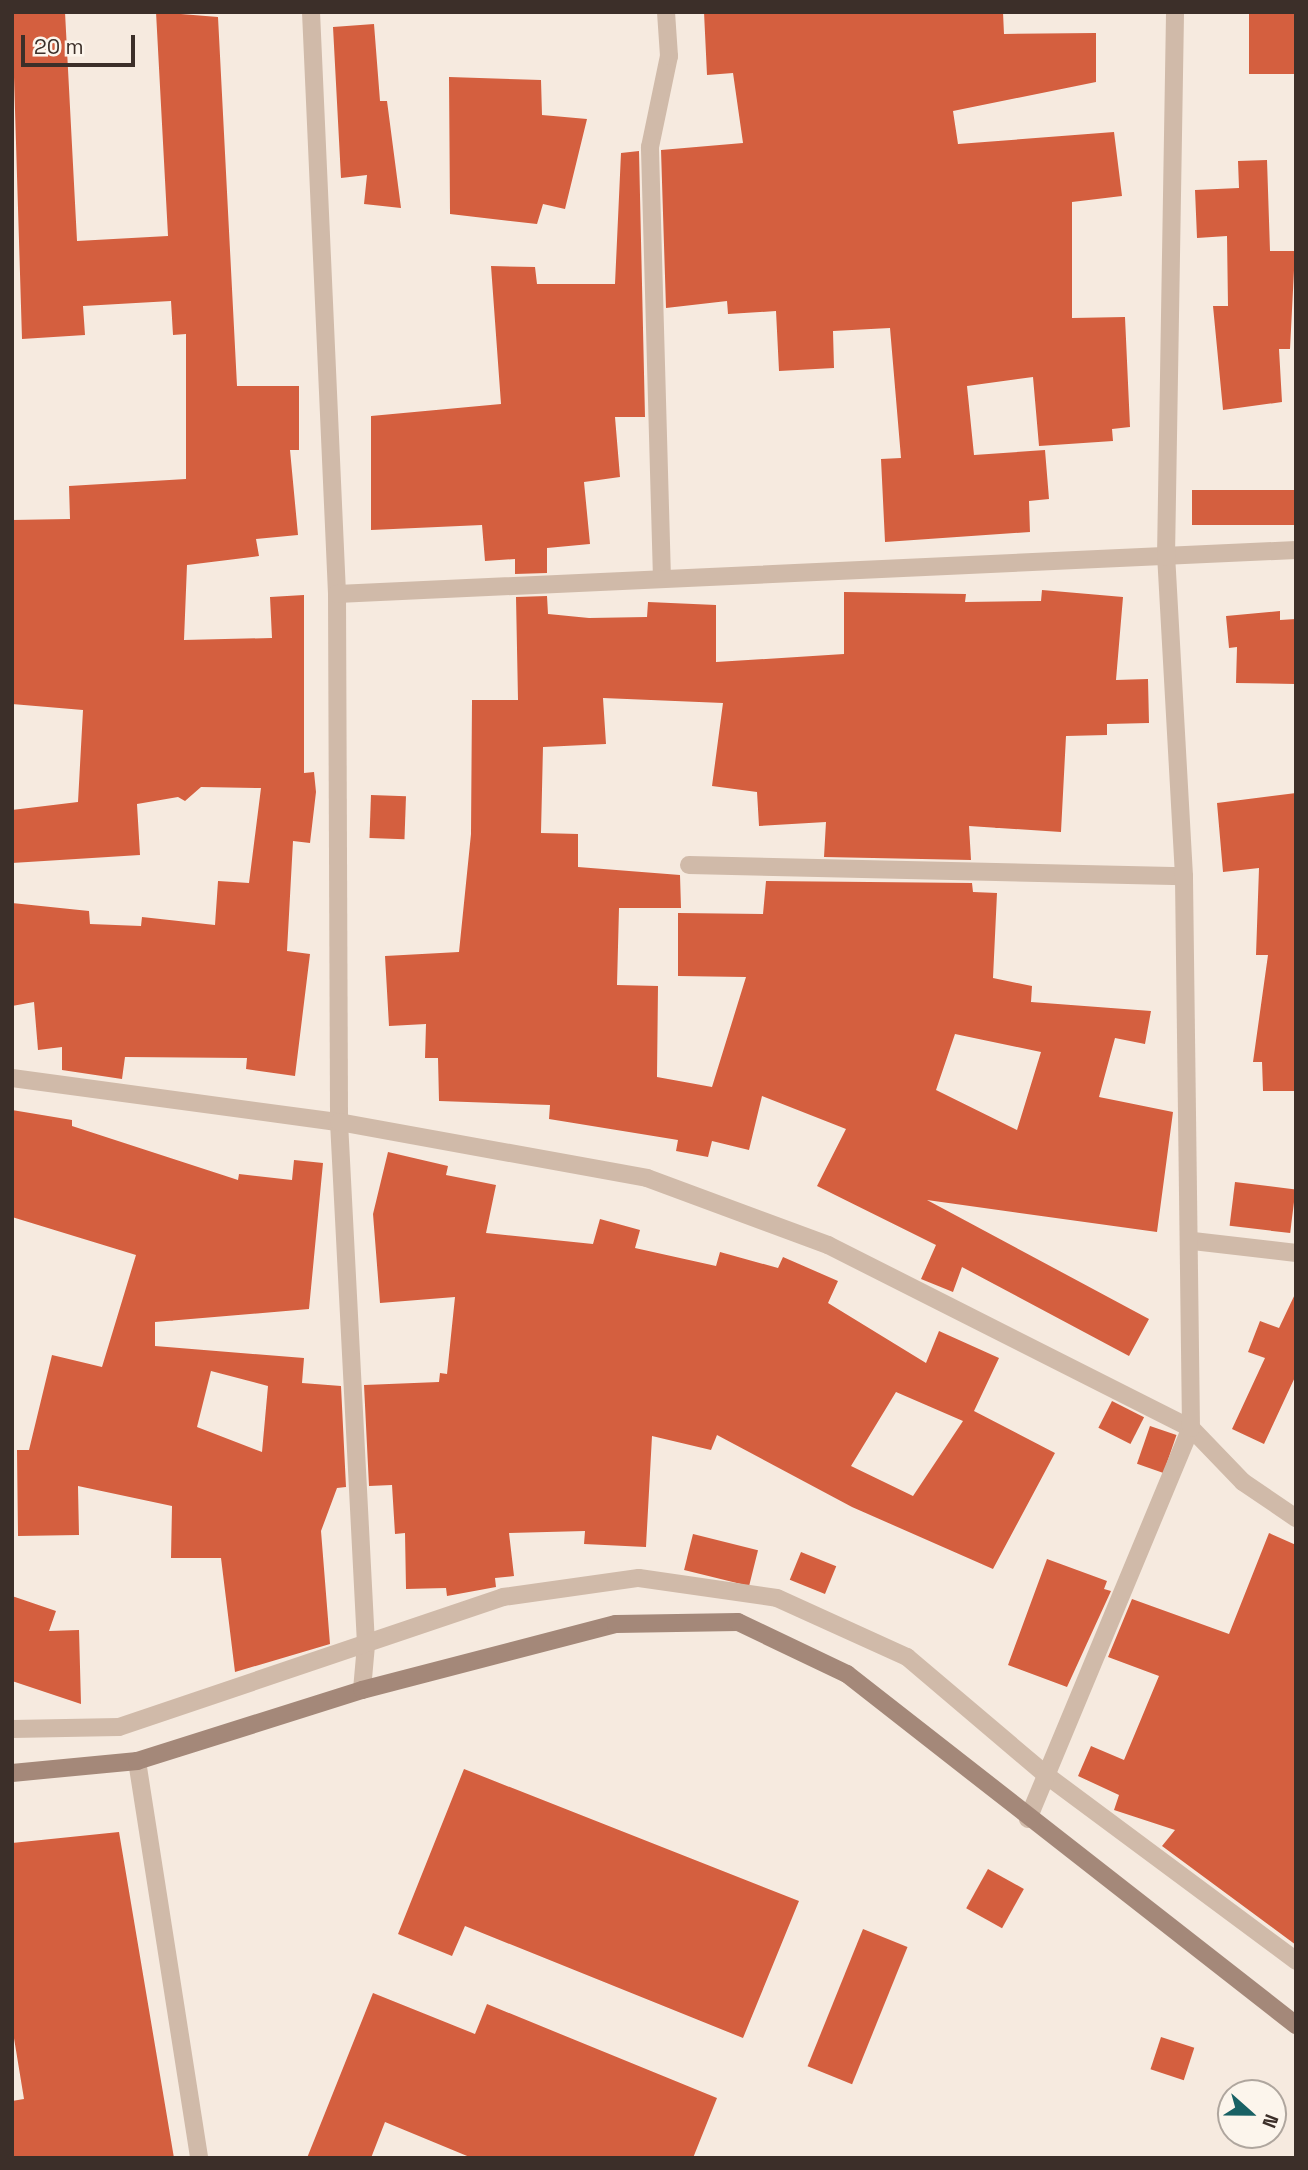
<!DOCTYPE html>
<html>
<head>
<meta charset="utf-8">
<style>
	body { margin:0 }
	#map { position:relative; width:1308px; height:2170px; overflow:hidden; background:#f6eadf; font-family:"Space Grotesk",sans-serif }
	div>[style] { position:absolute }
	.building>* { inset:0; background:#d45f3f; transform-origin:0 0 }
	.street>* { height:18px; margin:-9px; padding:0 9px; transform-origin:9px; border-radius:9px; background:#d0baa9 }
	.secondary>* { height:18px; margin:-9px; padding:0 9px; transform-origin:9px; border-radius:9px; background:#a48879 }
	span { translate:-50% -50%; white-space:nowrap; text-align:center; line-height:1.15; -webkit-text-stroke:6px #fcf5ec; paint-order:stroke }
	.frame { position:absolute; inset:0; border:14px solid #3c2f29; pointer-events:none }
	.north { position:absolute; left:1217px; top:2079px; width:70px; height:70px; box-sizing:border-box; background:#fcf5ec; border:2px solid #afa69e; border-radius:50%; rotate:111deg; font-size:19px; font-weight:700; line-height:28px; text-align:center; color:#3c2f29 }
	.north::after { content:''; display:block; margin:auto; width:24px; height:32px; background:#196164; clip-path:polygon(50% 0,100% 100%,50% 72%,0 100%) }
	.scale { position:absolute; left:21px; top:35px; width:114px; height:32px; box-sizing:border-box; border:4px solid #3c2f29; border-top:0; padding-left:9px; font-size:21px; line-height:24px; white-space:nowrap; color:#3c2f29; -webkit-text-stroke:5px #fcf5ec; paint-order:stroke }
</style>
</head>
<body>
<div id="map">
	<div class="building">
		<div style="clip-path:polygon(12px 12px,65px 12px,77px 241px,168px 236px,156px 12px,218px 17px,237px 386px,299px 386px,299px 450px,290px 450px,298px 535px,256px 539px,259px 556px,187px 565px,184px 640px,272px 638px,270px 597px,304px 595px,304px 773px,314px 772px,316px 792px,310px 843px,293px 841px,287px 951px,310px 954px,295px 1076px,246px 1069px,247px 1058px,125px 1057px,122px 1079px,62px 1070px,62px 1047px,38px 1050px,34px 1002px,12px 1006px,12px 903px,89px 911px,90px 924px,141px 926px,142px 917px,215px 925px,218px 881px,249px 883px,261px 788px,201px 787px,185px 801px,178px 797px,137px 804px,140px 855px,12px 863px,12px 810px,78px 802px,83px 710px,12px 704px,12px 520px,70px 519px,69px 486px,186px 479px,186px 334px,173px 335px,171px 301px,83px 306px,85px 335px,22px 339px)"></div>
		<div style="clip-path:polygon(704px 12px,1003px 12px,1004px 34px,1096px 33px,1096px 82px,953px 111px,958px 144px,1114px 132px,1122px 196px,1072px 202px,1072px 318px,1125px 317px,1130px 427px,1112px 429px,1113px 441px,1039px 446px,1033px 377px,967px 386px,974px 455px,1045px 450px,1049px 499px,1029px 501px,1030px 532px,885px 542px,881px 459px,901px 458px,890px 328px,833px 331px,834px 368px,779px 371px,776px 311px,728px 314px,727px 301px,666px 308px,661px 150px,743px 143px,733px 73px,707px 75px)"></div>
		<div style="left:1249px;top:12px;width:47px;height:62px"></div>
		<div style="clip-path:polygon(374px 24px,380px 101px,387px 101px,401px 208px,364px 204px,367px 175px,341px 178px,333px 27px)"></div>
		<div style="clip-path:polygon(449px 77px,541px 80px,542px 115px,587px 119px,565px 209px,543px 204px,537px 224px,450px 214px)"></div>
		<div style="clip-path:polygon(639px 151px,645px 417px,615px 417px,620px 477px,584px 482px,590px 544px,547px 548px,547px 573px,515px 574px,515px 559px,485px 561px,482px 525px,371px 530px,371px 416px,501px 404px,491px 266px,535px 267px,537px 284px,615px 284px,621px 153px)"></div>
		<div style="clip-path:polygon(1267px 160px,1270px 251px,1295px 251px,1290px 349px,1279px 349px,1282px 402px,1223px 410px,1213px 306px,1228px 306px,1227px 236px,1197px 238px,1195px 190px,1239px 188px,1238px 161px)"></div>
		<div style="left:1296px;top:490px;width:35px;height:104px;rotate:90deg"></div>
		<div style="clip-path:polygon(evenodd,1042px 590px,1123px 597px,1116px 680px,1148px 679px,1149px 723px,1107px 724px,1107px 735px,1066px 736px,1061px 832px,969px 826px,971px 860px,824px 857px,826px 822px,759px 826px,757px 792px,712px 786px,723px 703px,603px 698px,606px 744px,543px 747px,541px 833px,578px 834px,578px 867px,680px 875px,681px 908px,619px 908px,617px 985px,658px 986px,657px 1077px,712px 1087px,746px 977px,678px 976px,678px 913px,763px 914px,766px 881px,972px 883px,973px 892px,997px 893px,993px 978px,1032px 986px,1031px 1002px,1151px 1011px,1145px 1044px,1115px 1038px,1099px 1097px,1173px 1112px,1157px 1232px,927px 1200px,1149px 1319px,1129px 1356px,962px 1267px,953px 1292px,921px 1279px,936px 1245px,817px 1186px,846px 1129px,762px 1096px,749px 1150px,712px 1141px,708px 1157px,676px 1151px,678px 1140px,549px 1119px,550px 1105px,439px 1101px,438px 1058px,425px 1058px,426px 1024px,389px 1026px,385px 956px,459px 952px,471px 834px,472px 700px,518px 700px,516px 597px,547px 596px,548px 614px,589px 618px,647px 617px,648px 602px,716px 605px,716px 662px,844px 654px,844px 592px,966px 594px,965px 602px,1041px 601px,1042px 590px,955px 1034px,1041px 1052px,1017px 1130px,936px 1090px,955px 1034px)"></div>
		<div style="clip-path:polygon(1280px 611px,1280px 620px,1296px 619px,1295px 684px,1236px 683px,1237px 647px,1229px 648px,1226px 616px)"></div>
		<div style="clip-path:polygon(1296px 793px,1296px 1091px,1263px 1091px,1262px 1062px,1253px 1062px,1268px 955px,1256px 955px,1259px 868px,1223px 872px,1217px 803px)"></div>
		<div style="left:371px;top:795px;width:35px;height:43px;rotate:2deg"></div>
		<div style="clip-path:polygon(evenodd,12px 1110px,72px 1120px,72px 1126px,238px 1180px,239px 1174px,292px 1180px,294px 1160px,323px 1163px,309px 1309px,155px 1322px,155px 1346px,304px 1358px,302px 1383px,341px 1386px,346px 1487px,337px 1488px,321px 1531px,330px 1644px,235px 1672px,221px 1558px,171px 1558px,172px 1506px,78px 1486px,79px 1535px,18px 1536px,17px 1450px,29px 1450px,52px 1355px,102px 1367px,136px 1255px,12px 1217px,12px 1110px,211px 1371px,268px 1386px,262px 1452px,197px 1427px,211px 1371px)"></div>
		<div style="clip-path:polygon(evenodd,388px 1152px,448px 1166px,446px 1175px,496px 1185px,486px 1233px,593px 1244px,600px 1219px,640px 1230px,635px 1248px,716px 1266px,720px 1252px,778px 1268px,783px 1257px,838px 1281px,828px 1303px,926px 1363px,939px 1331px,999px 1358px,974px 1411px,1055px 1453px,993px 1569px,852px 1507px,717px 1435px,711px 1450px,652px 1436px,646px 1547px,584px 1544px,585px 1531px,509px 1533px,514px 1576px,495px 1578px,496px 1587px,447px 1596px,446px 1588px,406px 1589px,405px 1533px,395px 1534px,392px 1485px,369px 1486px,364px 1385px,439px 1382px,440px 1373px,447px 1374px,455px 1297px,380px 1303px,373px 1214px,388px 1152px,896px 1392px,963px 1421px,913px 1496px,851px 1466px,896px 1392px)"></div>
		<div style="left:1235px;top:1182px;width:61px;height:44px;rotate:7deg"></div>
		<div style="clip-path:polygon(1296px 1292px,1296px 1375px,1264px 1444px,1232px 1429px,1265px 1358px,1248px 1352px,1260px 1321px,1279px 1328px)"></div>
		<div style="left:1112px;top:1401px;width:36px;height:30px;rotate:27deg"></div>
		<div style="left:1150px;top:1426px;width:28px;height:40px;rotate:19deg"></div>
		<div style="clip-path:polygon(1269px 1533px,1296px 1545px,1296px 1945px,1162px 1846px,1175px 1830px,1114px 1810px,1119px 1795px,1078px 1776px,1091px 1746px,1124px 1760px,1159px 1676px,1108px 1657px,1132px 1599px,1229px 1634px)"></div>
		<div style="left:693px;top:1534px;width:67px;height:37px;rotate:14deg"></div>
		<div style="left:801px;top:1552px;width:38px;height:30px;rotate:22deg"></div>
		<div style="clip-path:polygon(1047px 1559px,1107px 1581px,1104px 1589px,1111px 1591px,1067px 1687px,1008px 1665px)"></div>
		<div style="clip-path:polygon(12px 1596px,56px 1611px,49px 1631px,79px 1630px,81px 1704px,12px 1681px)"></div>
		<div style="clip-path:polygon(464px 1769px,799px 1901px,743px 2038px,465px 1926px,452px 1956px,398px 1934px)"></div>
		<div style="clip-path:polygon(119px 1832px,174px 2158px,12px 2158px,12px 2101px,24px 2099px,12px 2026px,12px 1843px)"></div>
		<div style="left:988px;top:1869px;width:41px;height:45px;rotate:29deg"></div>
		<div style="left:863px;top:1929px;width:48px;height:148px;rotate:22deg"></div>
		<div style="clip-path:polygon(373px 1993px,475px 2034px,487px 2004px,717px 2098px,693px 2158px,472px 2158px,385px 2122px,371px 2158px,307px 2158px)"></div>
		<div style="left:1161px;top:2037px;width:35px;height:34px;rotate:18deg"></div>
	</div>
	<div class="street">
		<div style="left:311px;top:12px;width:583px;rotate:87.44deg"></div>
		<div style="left:337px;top:594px;width:528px;rotate:89.78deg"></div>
		<div style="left:339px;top:1122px;width:524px;rotate:87.04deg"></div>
		<div style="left:366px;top:1645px;width:45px;rotate:95.1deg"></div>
		<div style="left:662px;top:579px;width:432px;rotate:-91.6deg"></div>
		<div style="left:650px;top:147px;width:93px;rotate:-78.2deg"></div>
		<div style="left:669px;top:56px;width:44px;rotate:-93.9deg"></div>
		<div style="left:337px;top:594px;width:960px;rotate:-2.63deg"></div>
		<div style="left:689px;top:865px;width:495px;rotate:1.3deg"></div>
		<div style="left:12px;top:1078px;width:330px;rotate:7.7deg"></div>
		<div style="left:339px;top:1122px;width:313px;rotate:10.3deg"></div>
		<div style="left:647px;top:1178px;width:193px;rotate:20.3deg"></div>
		<div style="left:828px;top:1245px;width:407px;rotate:26.8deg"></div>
		<div style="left:1191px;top:1428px;width:75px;rotate:46.1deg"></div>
		<div style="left:1243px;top:1482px;width:64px;rotate:34.2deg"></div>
		<div style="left:1193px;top:1241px;width:104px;rotate:6.6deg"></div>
		<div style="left:12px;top:1729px;width:107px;rotate:-1.1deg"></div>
		<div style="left:119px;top:1727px;width:405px;rotate:-18.7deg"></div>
		<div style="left:503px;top:1597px;width:137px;rotate:-8deg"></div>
		<div style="left:639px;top:1578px;width:139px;rotate:8.2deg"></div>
		<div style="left:777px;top:1598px;width:143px;rotate:24.4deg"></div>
		<div style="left:907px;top:1657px;width:182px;rotate:40.3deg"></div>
		<div style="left:1046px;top:1775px;width:312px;rotate:36.6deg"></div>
		<div style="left:137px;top:1761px;width:402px;rotate:81.1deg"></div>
		<div style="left:1028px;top:1819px;width:424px;rotate:-67.4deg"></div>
		<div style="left:1191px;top:1428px;width:552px;rotate:-90.73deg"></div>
		<div style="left:1184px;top:876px;width:320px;rotate:-93.2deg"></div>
		<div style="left:1166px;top:557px;width:545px;rotate:-89.05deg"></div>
	</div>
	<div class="secondary">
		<div style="left:12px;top:1773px;width:126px;rotate:-5.5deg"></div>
		<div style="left:137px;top:1761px;width:236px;rotate:-17.5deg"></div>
		<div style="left:362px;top:1690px;width:262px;rotate:-14.6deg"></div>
		<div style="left:616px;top:1624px;width:122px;rotate:-0.9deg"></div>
		<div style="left:738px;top:1622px;width:121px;rotate:25.5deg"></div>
		<div style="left:847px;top:1674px;width:570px;rotate:38.02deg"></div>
	</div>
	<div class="frame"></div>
	<div class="north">N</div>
	<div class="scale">20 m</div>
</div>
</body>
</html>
